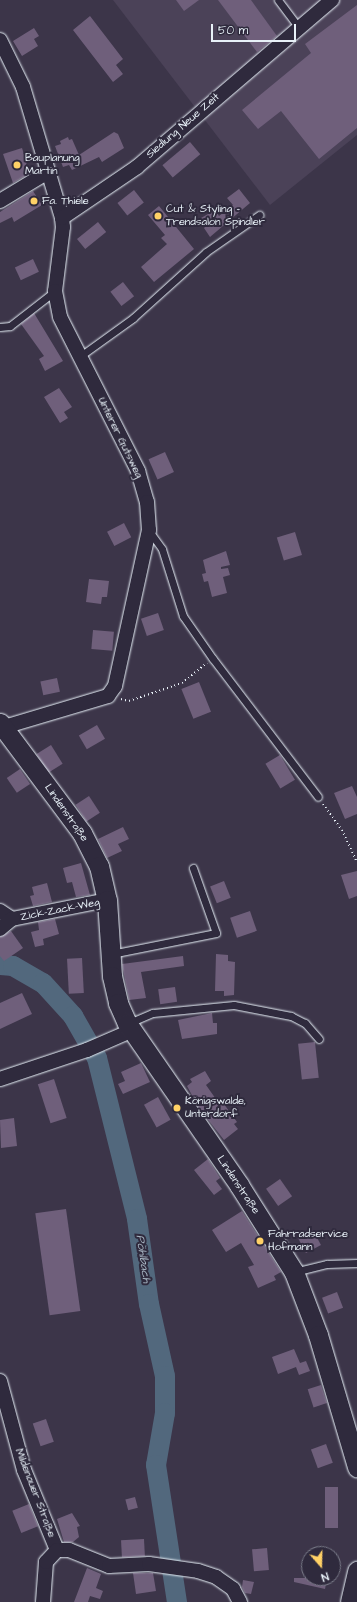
<!DOCTYPE html>
<html>
<head>
<meta charset="utf-8">
<style>
	body { margin:0 }
	#map { position:relative; width:357px; height:1602px; overflow:hidden; background:#3c3549; font-family:"Architects Daughter",sans-serif }
	div>[style] { position:absolute }
	.built>* { inset:0; background:#4b4258 }
	.river>* { height:20px; margin:-10px; padding:0 10px; transform-origin:10px; border-radius:10px; background:#52687d }
	.building>* { inset:0; background:#6f5f7b; transform-origin:0 0 }
	.path>* { height:2px; margin-top:-1px; transform-origin:0; background:repeating-linear-gradient(90deg,#e8f1f8 0 1px,transparent 0 4px) }
	.roads { filter:drop-shadow(0 0 1px #e8f1f8) drop-shadow(0 0 1px #e8f1f8) }
	.lane>* { height:7px; margin:-3.5px; padding:0 3.5px; transform-origin:3.5px; border-radius:3.5px; background:#2f2a3d }
	.street>* { height:14px; margin:-7px; padding:0 7px; transform-origin:7px; border-radius:7px; background:#2f2a3d }
	.secondary>* { height:19px; margin:-9.5px; padding:0 9.5px; transform-origin:9.5px; border-radius:9.5px; background:#2f2a3d }
	.dots>* { width:11px; height:11px; translate:-50% -50%; box-sizing:border-box; border:2px solid #2f2a3d; border-radius:50% }
	span { translate:-50% -50%; white-space:nowrap; text-align:center; line-height:1.15; -webkit-text-stroke:4px #2f2a3d; paint-order:stroke }
	.street-label { font-size:11px; color:#e8f1f8 }
	.poi-label { font-size:11px; color:#e8f1f8 }
	.left { translate:0 -50%; text-align:left }
	.water-label { font-size:12px; color:#acbac7; font-style:italic }
	.north { position:absolute; left:301px; top:1546px; width:40px; height:40px; box-sizing:border-box; background:#2f2a3d; border:1px solid #797a88; border-radius:50%; rotate:160deg; font-size:11px; font-weight:700; line-height:16px; text-align:center; color:#e8f1f8 }
	.north::after { content:''; display:block; margin:auto; width:14px; height:18px; background:#ffd166; clip-path:polygon(50% 0,100% 100%,50% 72%,0 100%) }
	.scale { position:absolute; left:211px; top:24px; width:85px; height:18px; box-sizing:border-box; border:2px solid #e8f1f8; border-top:0; padding-left:5px; font-size:12px; line-height:14px; white-space:nowrap; color:#e8f1f8; -webkit-text-stroke:3px #2f2a3d; paint-order:stroke }
</style>
</head>
<body>
<div id="map">
	<div class="built">
		<div style="clip-path:polygon(113px 0,357px 0,357px 135px,270px 205px)"></div>
	</div>
	<div class="river">
		<div style="left:0;top:965px;width:13px;rotate:4deg"></div>
		<div style="left:13px;top:966px;width:34px;rotate:30deg"></div>
		<div style="left:43px;top:983px;width:45px;rotate:47.7deg"></div>
		<div style="left:73px;top:1016px;width:48px;rotate:60.3deg"></div>
		<div style="left:97px;top:1058px;width:166px;rotate:76deg"></div>
		<div style="left:137px;top:1219px;width:86px;rotate:82deg"></div>
		<div style="left:149px;top:1304px;width:74px;rotate:77.5deg"></div>
		<div style="left:165px;top:1376px;width:37px;rotate:90deg"></div>
		<div style="left:165px;top:1413px;width:53px;rotate:99.8deg"></div>
		<div style="left:156px;top:1465px;width:139px;rotate:81.3deg"></div>
	</div>
	<div class="building">
		<div style="clip-path:polygon(176px 0,199px 0,184px 11px)"></div>
		<div style="clip-path:polygon(218px 0,251px 0,277px 36px,257px 52px)"></div>
		<div style="clip-path:polygon(357px 5px,357px 128px,319px 159px,281px 111px,258px 129px,242px 110px,311px 53px,305px 44px)"></div>
		<div style="clip-path:polygon(90px 16px,123px 59px,116px 65px,123px 74px,113px 82px,73px 30px)"></div>
		<div style="clip-path:polygon(34px 28px,39px 36px,34px 39px,38px 46px,22px 56px,13px 41px)"></div>
		<div style="clip-path:polygon(114px 132px,118px 134px,124px 148px,102px 162px,99px 157px,72px 170px,69px 165px,63px 167px,55px 146px,61px 144px,60px 141px,68px 137px,69px 140px,72px 139px,79px 155px)"></div>
		<div style="left:190px;top:142px;width:16px;height:36px;rotate:50deg"></div>
		<div style="clip-path:polygon(22px 148px,30px 173px,13px 183px,3px 154px)"></div>
		<div style="clip-path:polygon(239px 189px,250px 203px,210px 237px,204px 228px,206px 226px,201px 218px,215px 210px,219px 216px,233px 205px,227px 198px)"></div>
		<div style="left:134px;top:190px;width:16px;height:21px;rotate:52deg"></div>
		<div style="clip-path:polygon(33px 191px,42px 205px,14px 222px,12px 217px,0 223px,0 212px)"></div>
		<div style="clip-path:polygon(159px 206px,194px 249px,154px 282px,141px 267px,167px 244px,161px 238px,165px 235px,148px 215px)"></div>
		<div style="left:98px;top:222px;width:13px;height:27px;rotate:51deg"></div>
		<div style="left:33px;top:259px;width:14px;height:20px;rotate:65deg"></div>
		<div style="left:123px;top:282px;width:18px;height:16px;rotate:52deg"></div>
		<div style="clip-path:polygon(34px 313px,63px 361px,45px 371px,39px 359px,44px 356px,21px 324px)"></div>
		<div style="clip-path:polygon(59px 388px,72px 407px,64px 412px,68px 418px,60px 423px,44px 397px)"></div>
		<div style="left:165px;top:452px;width:22px;height:18px;rotate:66deg"></div>
		<div style="left:124px;top:523px;width:16px;height:19px;rotate:63deg"></div>
		<div style="left:295px;top:532px;width:24px;height:19px;rotate:73deg"></div>
		<div style="clip-path:polygon(226px 551px,230px 565px,221px 567px,221px 569px,228px 568px,230px 575px,223px 577px,227px 593px,212px 597px,208px 581px,204px 582px,202px 574px,206px 573px,203px 560px)"></div>
		<div style="clip-path:polygon(89px 579px,109px 581px,107px 597px,102px 597px,101px 604px,86px 602px)"></div>
		<div style="left:158px;top:613px;width:18px;height:18px;rotate:71deg"></div>
		<div style="left:93px;top:630px;width:21px;height:19px;rotate:5deg"></div>
		<div style="left:57px;top:678px;width:14px;height:17px;rotate:78deg"></div>
		<div style="left:199px;top:682px;width:32px;height:19px;rotate:68deg"></div>
		<div style="left:97px;top:725px;width:16px;height:21px;rotate:60deg"></div>
		<div style="left:51px;top:745px;width:22px;height:17px;rotate:58deg"></div>
		<div style="left:280px;top:755px;width:29px;height:17px;rotate:59deg"></div>
		<div style="left:20px;top:769px;width:18px;height:16px;rotate:56deg"></div>
		<div style="clip-path:polygon(352px 786px,357px 797px,357px 814px,345px 819px,334px 793px)"></div>
		<div style="left:89px;top:796px;width:20px;height:16px;rotate:57deg"></div>
		<div style="clip-path:polygon(123px 827px,129px 839px,118px 844px,122px 851px,107px 858px,98px 839px)"></div>
		<div style="clip-path:polygon(81px 863px,90px 895px,76px 897px,72px 882px,67px 883px,63px 868px)"></div>
		<div style="clip-path:polygon(357px 871px,357px 896px,349px 899px,341px 875px)"></div>
		<div style="left:224px;top:881px;width:18px;height:15px;rotate:68deg"></div>
		<div style="clip-path:polygon(47px 883px,52px 902px,33px 906px,30px 896px,34px 895px,32px 887px)"></div>
		<div style="left:250px;top:911px;width:21px;height:21px;rotate:71deg"></div>
		<div style="clip-path:polygon(55px 919px,59px 934px,43px 939px,44px 945px,35px 947px,31px 932px,39px 930px,38px 922px)"></div>
		<div style="clip-path:polygon(11px 931px,23px 948px,4px 961px,0 956px,0 937px)"></div>
		<div style="clip-path:polygon(216px 954px,228px 955px,228px 961px,235px 962px,234px 995px,224px 996px,224px 991px,215px 991px)"></div>
		<div style="clip-path:polygon(183px 956px,184px 966px,141px 972px,146px 998px,129px 1000px,122px 964px)"></div>
		<div style="left:82px;top:958px;width:35px;height:15px;rotate:87deg"></div>
		<div style="left:175px;top:987px;width:15px;height:17px;rotate:82deg"></div>
		<div style="clip-path:polygon(22px 993px,32px 1014px,0 1029px,0 1003px)"></div>
		<div style="clip-path:polygon(212px 1013px,213px 1023px,217px 1023px,217px 1034px,182px 1039px,178px 1020px)"></div>
		<div style="left:315px;top:1042px;width:36px;height:17px;rotate:84deg"></div>
		<div style="clip-path:polygon(141px 1063px,150px 1082px,123px 1094px,118px 1084px,125px 1081px,121px 1072px)"></div>
		<div style="clip-path:polygon(205px 1071px,211px 1081px,206px 1085px,218px 1102px,221px 1100px,237px 1122px,234px 1124px,238px 1129px,224px 1140px,199px 1108px,187px 1086px,192px 1082px,190px 1079px)"></div>
		<div style="left:54px;top:1079px;width:41px;height:17px;rotate:72deg"></div>
		<div style="left:158px;top:1097px;width:26px;height:16px;rotate:61deg"></div>
		<div style="clip-path:polygon(14px 1118px,17px 1146px,1px 1148px,0 1120px)"></div>
		<div style="clip-path:polygon(208px 1159px,220px 1178px,216px 1181px,222px 1189px,214px 1195px,194px 1170px)"></div>
		<div style="left:280px;top:1179px;width:21px;height:17px;rotate:55deg"></div>
		<div style="left:66px;top:1209px;width:103px;height:31px;rotate:82deg"></div>
		<div style="clip-path:polygon(242px 1211px,281px 1272px,274px 1276px,276px 1280px,258px 1288px,248px 1267px,254px 1265px,241px 1243px,226px 1252px,212px 1230px)"></div>
		<div style="left:313px;top:1230px;width:17px;height:17px;rotate:62deg"></div>
		<div style="left:337px;top:1292px;width:17px;height:16px;rotate:69deg"></div>
		<div style="clip-path:polygon(294px 1349px,300px 1363px,306px 1361px,310px 1371px,299px 1375px,296px 1367px,278px 1374px,272px 1357px)"></div>
		<div style="left:321px;top:1385px;width:19px;height:14px;rotate:72deg"></div>
		<div style="left:46px;top:1419px;width:24px;height:14px;rotate:71deg"></div>
		<div style="left:326px;top:1444px;width:20px;height:16px;rotate:70deg"></div>
		<div style="left:325px;top:1487px;width:13px;height:41px"></div>
		<div style="left:135px;top:1497px;width:11px;height:10px;rotate:75deg"></div>
		<div style="left:29px;top:1504px;width:24px;height:18px;rotate:68deg"></div>
		<div style="clip-path:polygon(72px 1513px,80px 1526px,77px 1527px,79px 1537px,73px 1542px,64px 1542px,57px 1519px)"></div>
		<div style="left:144px;top:1539px;width:17px;height:23px;rotate:87deg"></div>
		<div style="left:267px;top:1548px;width:22px;height:15px;rotate:85deg"></div>
		<div style="clip-path:polygon(87px 1568px,101px 1574px,96px 1588px,103px 1591px,100px 1599px,90px 1596px,88px 1602px,74px 1602px)"></div>
		<div style="clip-path:polygon(133px 1573px,153px 1573px,156px 1591px,136px 1594px)"></div>
		<div style="clip-path:polygon(294px 1578px,327px 1578px,325px 1589px,294px 1582px)"></div>
		<div style="clip-path:polygon(243px 1580px,254px 1582px,251px 1594px,245px 1593px,242px 1587px)"></div>
	</div>
	<div class="path">
		<div style="left:121px;top:699px;width:8px;rotate:14deg"></div>
		<div style="left:129px;top:701px;width:56px;rotate:-18.8deg"></div>
		<div style="left:182px;top:683px;width:32px;rotate:-39deg"></div>
		<div style="left:323px;top:804px;width:32px;rotate:54deg"></div>
		<div style="left:342px;top:830px;width:35px;rotate:65deg"></div>
	</div>
	<div class="roads">
		<div class="lane">
			<div style="left:278px;top:0;width:34px;rotate:53deg"></div>
			<div style="left:0;top:327px;width:10px;rotate:-6deg"></div>
			<div style="left:10px;top:326px;width:57px;rotate:-37.9deg"></div>
			<div style="left:79px;top:357px;width:67px;rotate:-35.8deg"></div>
			<div style="left:133px;top:318px;width:98px;rotate:-42.1deg"></div>
			<div style="left:206px;top:252px;width:65px;rotate:-34.9deg"></div>
			<div style="left:149px;top:531px;width:22px;rotate:54deg"></div>
			<div style="left:162px;top:549px;width:70px;rotate:72.6deg"></div>
			<div style="left:183px;top:616px;width:52px;rotate:55.1deg"></div>
			<div style="left:213px;top:659px;width:173px;rotate:52.7deg"></div>
			<div style="left:111px;top:954px;width:107px;rotate:-11.3deg"></div>
			<div style="left:216px;top:933px;width:69px;rotate:-109.5deg"></div>
			<div style="left:129px;top:1023px;width:26px;rotate:-23deg"></div>
			<div style="left:153px;top:1013px;width:81px;rotate:-5.6deg"></div>
			<div style="left:234px;top:1005px;width:58px;rotate:10.9deg"></div>
			<div style="left:291px;top:1016px;width:16px;rotate:27deg"></div>
			<div style="left:305px;top:1023px;width:21px;rotate:49deg"></div>
			<div style="left:294px;top:1272px;width:34px;rotate:-14deg"></div>
			<div style="left:327px;top:1264px;width:30px;rotate:-2deg"></div>
		</div>
		<div class="street">
			<div style="left:0;top:40px;width:52px;rotate:63.9deg"></div>
			<div style="left:23px;top:87px;width:137px;rotate:73.4deg"></div>
			<div style="left:62px;top:218px;width:9px;rotate:84deg"></div>
			<div style="left:63px;top:227px;width:64px;rotate:97.1deg"></div>
			<div style="left:55px;top:291px;width:26px;rotate:79deg"></div>
			<div style="left:60px;top:317px;width:173px;rotate:63.1deg"></div>
			<div style="left:138px;top:471px;width:32px;rotate:74deg"></div>
			<div style="left:147px;top:502px;width:28px;rotate:86deg"></div>
			<div style="left:149px;top:530px;width:160px;rotate:102.3deg"></div>
			<div style="left:115px;top:686px;width:12px;rotate:125deg"></div>
			<div style="left:108px;top:696px;width:109px;rotate:163.4deg"></div>
			<div style="left:0;top:201px;width:56px;rotate:-31.1deg"></div>
			<div style="left:62px;top:218px;width:91px;rotate:-34.2deg"></div>
			<div style="left:137px;top:167px;width:257px;rotate:-40.6deg"></div>
			<div style="left:0;top:911px;width:14px;rotate:34deg"></div>
			<div style="left:12px;top:919px;width:97px;rotate:-11.3deg"></div>
			<div style="left:0;top:929px;width:16px;rotate:-40deg"></div>
			<div style="left:0;top:1079px;width:92px;rotate:-18.4deg"></div>
			<div style="left:87px;top:1050px;width:48px;rotate:-23.4deg"></div>
			<div style="left:0;top:1381px;width:92px;rotate:74.9deg"></div>
			<div style="left:24px;top:1470px;width:87px;rotate:67.6deg"></div>
			<div style="left:57px;top:1550px;width:12px"></div>
			<div style="left:69px;top:1550px;width:43px;rotate:21.8deg"></div>
			<div style="left:109px;top:1566px;width:40px;rotate:-2.9deg"></div>
			<div style="left:149px;top:1564px;width:49px;rotate:8.1deg"></div>
			<div style="left:198px;top:1571px;width:19px;rotate:18deg"></div>
			<div style="left:216px;top:1577px;width:21px;rotate:35deg"></div>
			<div style="left:233px;top:1589px;width:15px;rotate:62deg"></div>
			<div style="left:43px;top:1602px;width:40px;rotate:-85.7deg"></div>
			<div style="left:46px;top:1562px;width:16px;rotate:-47deg"></div>
		</div>
		<div class="secondary">
			<div style="left:0;top:723px;width:137px;rotate:53.3deg"></div>
			<div style="left:82px;top:833px;width:37px;rotate:63deg"></div>
			<div style="left:99px;top:866px;width:35px;rotate:77deg"></div>
			<div style="left:107px;top:900px;width:76px;rotate:86.2deg"></div>
			<div style="left:112px;top:976px;width:28px;rotate:77deg"></div>
			<div style="left:118px;top:1003px;width:22px;rotate:66deg"></div>
			<div style="left:127px;top:1023px;width:197px;rotate:55.3deg"></div>
			<div style="left:239px;top:1185px;width:103px;rotate:57.7deg"></div>
			<div style="left:294px;top:1272px;width:67px;rotate:69.1deg"></div>
			<div style="left:318px;top:1335px;width:138px;rotate:73.5deg"></div>
			<div style="left:350px;top:1602px;width:32px;rotate:-77deg"></div>
		</div>
	</div>
	<div class="dots">
		<div style="left:17px;top:165px;background:#ffd166"></div>
		<div style="left:34px;top:201px;background:#ffd166"></div>
		<div style="left:158px;top:216px;background:#ffd166"></div>
		<div style="left:177px;top:1108px;background:#ffd166"></div>
		<div style="left:260px;top:1241px;background:#ffd166"></div>
	</div>
	<div class="street-label">
		<span style="left:183px;top:126px;rotate:-41deg">Siedlung Neue Zeit</span>
		<span style="left:120px;top:438px;rotate:64deg">Unterer Gutsweg</span>
		<span style="left:66px;top:813px;rotate:55deg">Lindenstraße</span>
		<span style="left:60px;top:910px;rotate:-11deg">Zick-Zack-Weg</span>
		<span style="left:238px;top:1185px;rotate:56deg">Lindenstraße</span>
		<span style="left:35px;top:1493px;rotate:69deg">Mildenauer Straße</span>
	</div>
	<div class="poi-label">
		<span class="left" style="left:25px;top:165px">Bauplanung<br>Martin</span>
		<span class="left" style="left:42px;top:201px">Fa. Thiele</span>
		<span class="left" style="left:166px;top:216px">Cut &amp; Styling -<br>Trendsalon Spindler</span>
		<span class="left" style="left:185px;top:1108px">Königswalde,<br>Unterdorf</span>
		<span class="left" style="left:268px;top:1241px">Fahrradservice<br>Hofmann</span>
	</div>
	<div class="water-label">
		<span style="left:143px;top:1259px;rotate:82deg">Pöhlbach</span>
	</div>
	<div class="north">N</div>
	<div class="scale">50 m</div>
</div>
</body>
</html>
